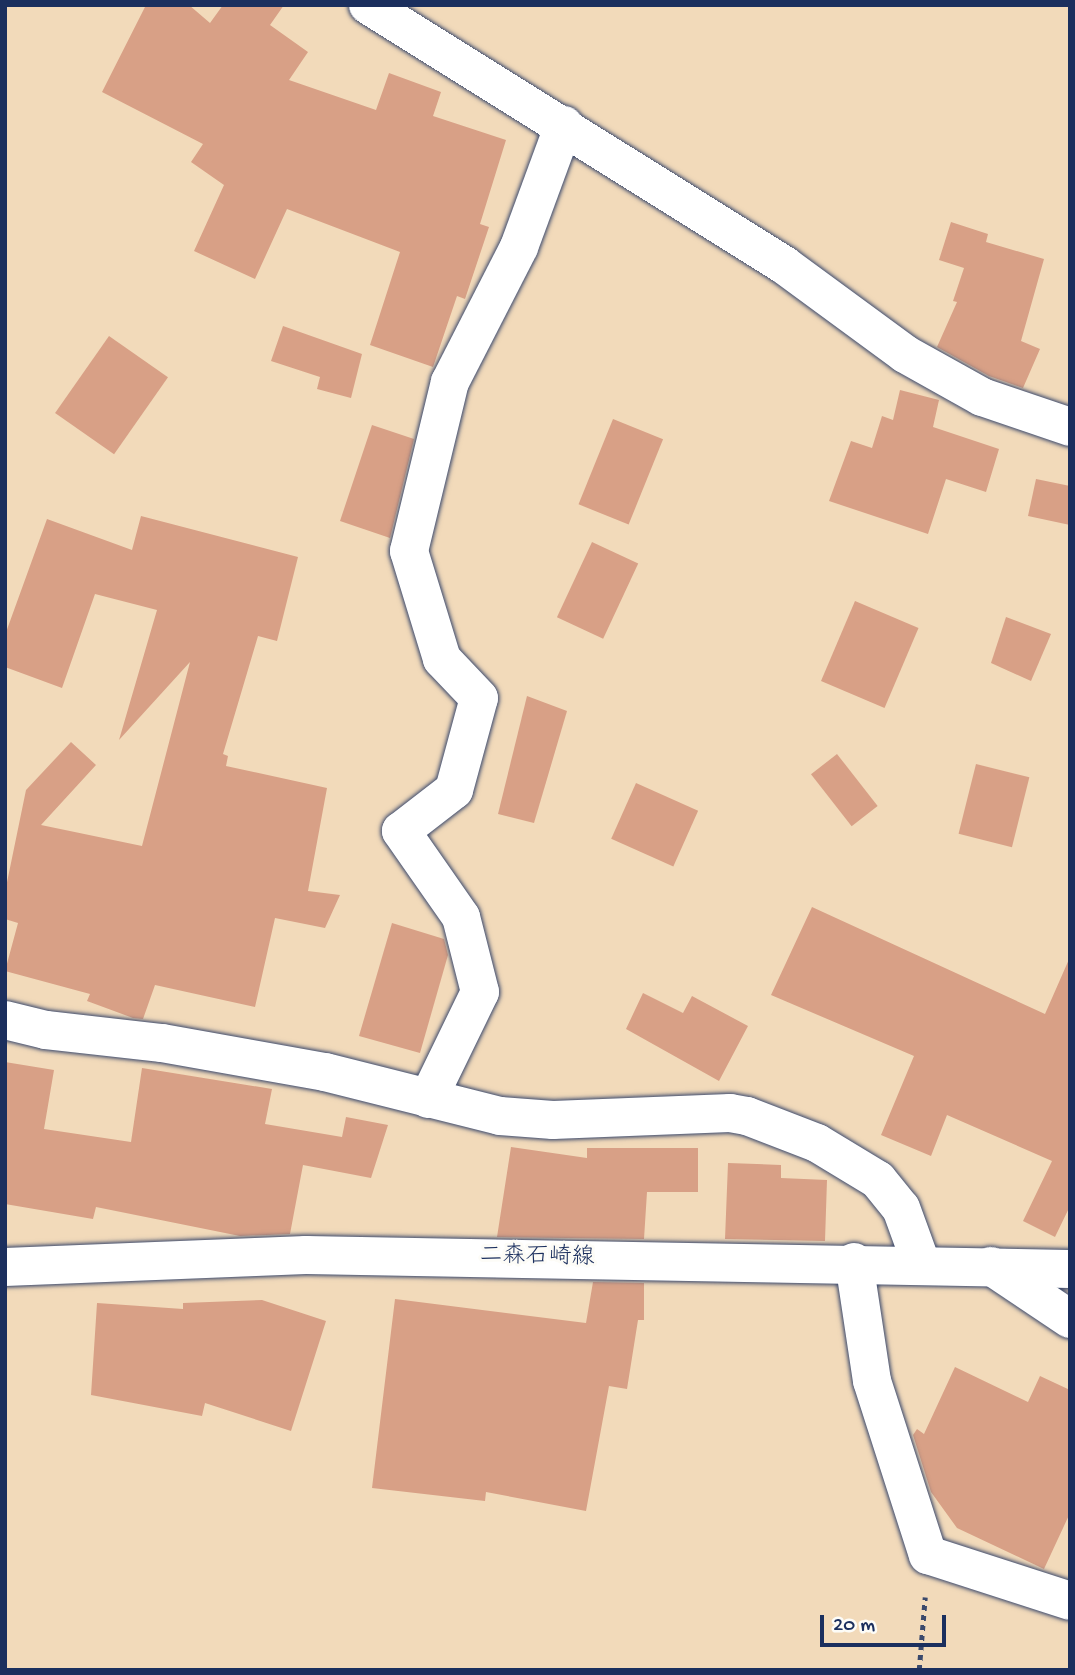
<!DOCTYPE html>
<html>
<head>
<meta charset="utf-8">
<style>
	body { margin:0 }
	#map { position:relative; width:1075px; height:1675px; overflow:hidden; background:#f2daba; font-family:"Gochi Hand","Klee One",sans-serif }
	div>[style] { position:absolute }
	.building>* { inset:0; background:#d8a086; transform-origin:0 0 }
	.path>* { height:4.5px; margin-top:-2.25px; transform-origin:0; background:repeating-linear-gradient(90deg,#3b496c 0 5px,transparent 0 10px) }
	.roads { filter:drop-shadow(0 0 2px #3b496c) drop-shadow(0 0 2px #3b496c) }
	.minor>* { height:38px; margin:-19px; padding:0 19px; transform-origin:19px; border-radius:19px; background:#fff }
	.major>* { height:38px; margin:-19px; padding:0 19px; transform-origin:19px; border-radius:19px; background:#fff }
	span { translate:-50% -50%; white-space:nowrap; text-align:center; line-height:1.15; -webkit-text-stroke:6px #fdfcf7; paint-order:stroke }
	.street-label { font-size:23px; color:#1b2f5e }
	.frame { position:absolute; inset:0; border:7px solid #1b2f5e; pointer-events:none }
	.scale { position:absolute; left:820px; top:1615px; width:126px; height:32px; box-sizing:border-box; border:4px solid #1b2f5e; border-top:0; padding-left:9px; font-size:21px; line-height:24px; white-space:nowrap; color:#1b2f5e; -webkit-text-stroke:5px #fdfcf7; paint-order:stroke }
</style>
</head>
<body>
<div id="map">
	<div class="building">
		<div style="clip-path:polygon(146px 5px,189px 5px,210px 23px,223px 5px,284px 5px,270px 25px,308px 52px,289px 80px,376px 110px,389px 73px,441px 92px,433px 116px,506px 140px,480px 224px,489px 227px,465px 299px,457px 296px,433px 367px,370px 345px,400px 252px,287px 209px,255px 279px,194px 251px,224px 185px,191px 162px,203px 144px,102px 92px)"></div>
		<div style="clip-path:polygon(951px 222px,988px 234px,986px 242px,1044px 259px,1021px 341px,1040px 349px,1023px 388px,989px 376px,937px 347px,957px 302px,953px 301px,964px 268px,939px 260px)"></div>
		<div style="clip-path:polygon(283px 326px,362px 354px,351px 398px,317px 389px,320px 377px,271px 361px)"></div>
		<div style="left:109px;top:336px;width:72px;height:94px;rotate:35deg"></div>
		<div style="clip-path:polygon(900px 390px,939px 400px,933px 427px,999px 449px,986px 492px,946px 479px,928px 534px,829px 501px,851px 441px,872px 448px,882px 416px,893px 420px)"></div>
		<div style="left:613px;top:419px;width:54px;height:92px;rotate:22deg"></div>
		<div style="clip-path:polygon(372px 425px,414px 439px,390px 538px,340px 521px)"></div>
		<div style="clip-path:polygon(1036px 479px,1070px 486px,1070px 525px,1028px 516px)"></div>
		<div style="clip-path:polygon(141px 516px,298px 557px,277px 641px,258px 636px,223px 754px,228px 756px,226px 766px,327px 788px,308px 891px,340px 895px,325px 928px,275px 918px,255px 1007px,155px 985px,143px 1019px,133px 1018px,87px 1001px,90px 994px,5px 971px,18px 923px,5px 919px,5px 892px,26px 790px,71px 742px,96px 765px,41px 825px,142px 846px,190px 662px,119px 740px,157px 610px,95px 594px,62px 688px,5px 667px,5px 635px,47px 519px,132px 550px)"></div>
		<div style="left:592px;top:542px;width:51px;height:83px;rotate:25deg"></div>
		<div style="left:855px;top:601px;width:69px;height:87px;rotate:23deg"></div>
		<div style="clip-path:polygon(1006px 617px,1051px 634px,1031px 681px,991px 663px)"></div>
		<div style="clip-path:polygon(527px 696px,567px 711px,534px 823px,498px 814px)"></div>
		<div style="left:837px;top:754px;width:66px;height:33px;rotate:52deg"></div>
		<div style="left:976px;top:764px;width:55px;height:72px;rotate:14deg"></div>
		<div style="left:636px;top:783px;width:68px;height:61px;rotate:24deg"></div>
		<div style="clip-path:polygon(812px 907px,1045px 1014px,1070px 957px,1070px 1206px,1055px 1237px,1023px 1221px,1052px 1161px,947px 1115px,931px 1156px,881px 1135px,914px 1056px,771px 995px)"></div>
		<div style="clip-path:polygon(392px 923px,444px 939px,448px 955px,420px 1053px,359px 1036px)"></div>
		<div style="clip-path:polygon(643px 993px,683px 1013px,692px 996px,748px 1026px,719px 1081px,626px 1029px)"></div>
		<div style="clip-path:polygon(5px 1062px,54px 1070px,44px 1129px,131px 1142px,142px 1068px,272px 1089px,265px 1124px,342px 1137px,346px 1117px,388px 1125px,371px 1178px,303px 1165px,290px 1234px,240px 1236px,96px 1207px,93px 1219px,5px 1204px)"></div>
		<div style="clip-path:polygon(511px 1147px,587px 1158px,587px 1148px,698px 1148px,698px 1192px,647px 1192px,644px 1239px,497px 1237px)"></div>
		<div style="clip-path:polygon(728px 1163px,781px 1165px,781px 1178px,827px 1180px,825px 1241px,725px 1239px)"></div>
		<div style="clip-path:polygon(593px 1282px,644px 1283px,644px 1320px,638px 1320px,627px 1389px,609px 1386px,586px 1511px,486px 1492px,485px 1501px,372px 1488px,395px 1299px,586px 1323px)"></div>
		<div style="clip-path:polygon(262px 1300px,326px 1321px,291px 1431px,205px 1403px,202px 1416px,91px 1395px,97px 1303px,183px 1309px,183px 1303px)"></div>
		<div style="clip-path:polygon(955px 1367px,1028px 1402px,1040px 1376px,1070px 1390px,1070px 1513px,1044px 1569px,957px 1528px,931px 1492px,913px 1435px,917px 1429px,924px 1434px)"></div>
	</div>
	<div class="path">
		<div style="left:919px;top:1670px;width:73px;rotate:-85.3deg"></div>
	</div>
	<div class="roads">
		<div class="minor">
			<div style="left:368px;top:5px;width:491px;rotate:32deg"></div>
			<div style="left:784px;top:265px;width:150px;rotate:36.3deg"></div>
			<div style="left:905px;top:354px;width:88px;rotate:29.2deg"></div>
			<div style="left:982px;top:397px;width:93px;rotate:18.8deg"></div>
			<div style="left:5px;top:1020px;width:42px;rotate:13.7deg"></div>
			<div style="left:46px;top:1030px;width:117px;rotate:6.4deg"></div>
			<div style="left:162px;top:1043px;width:166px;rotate:10.1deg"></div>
			<div style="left:325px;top:1072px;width:180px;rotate:14.1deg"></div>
			<div style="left:500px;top:1116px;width:53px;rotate:4.3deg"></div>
			<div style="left:553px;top:1120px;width:177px;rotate:-2.3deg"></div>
			<div style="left:730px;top:1113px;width:17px;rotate:10deg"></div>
			<div style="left:747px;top:1116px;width:75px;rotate:21.1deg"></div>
			<div style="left:817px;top:1143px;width:71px;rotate:31.2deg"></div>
			<div style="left:878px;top:1180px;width:36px;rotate:51deg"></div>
			<div style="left:901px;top:1208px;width:59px;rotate:70deg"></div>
			<div style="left:428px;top:1099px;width:119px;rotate:-64.1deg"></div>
			<div style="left:480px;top:992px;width:77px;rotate:-104.2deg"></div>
			<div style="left:461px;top:917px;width:105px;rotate:-124.9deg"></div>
			<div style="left:401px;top:831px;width:67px;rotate:-37.7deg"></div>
			<div style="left:454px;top:790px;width:95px;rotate:-74.8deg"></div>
			<div style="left:479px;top:698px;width:54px;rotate:-133.5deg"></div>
			<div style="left:442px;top:659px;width:113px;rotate:-107deg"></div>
			<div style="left:409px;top:551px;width:174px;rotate:-76.4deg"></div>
			<div style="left:450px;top:382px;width:152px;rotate:-62.9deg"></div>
			<div style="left:519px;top:247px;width:130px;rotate:-69.8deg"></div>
			<div style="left:854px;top:1262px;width:120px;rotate:81.4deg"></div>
			<div style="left:872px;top:1381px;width:183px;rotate:72.2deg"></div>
			<div style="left:928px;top:1555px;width:149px;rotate:17.9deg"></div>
			<div style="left:991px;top:1266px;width:95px;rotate:33.9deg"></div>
		</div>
		<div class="major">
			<div style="left:5px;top:1267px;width:301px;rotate:-2.3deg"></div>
			<div style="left:306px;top:1255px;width:764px;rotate:1.05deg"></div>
		</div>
	</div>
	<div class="street-label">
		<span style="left:537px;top:1258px;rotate:1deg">二森石崎線</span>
	</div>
	<div class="frame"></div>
	<div class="scale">20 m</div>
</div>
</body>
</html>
